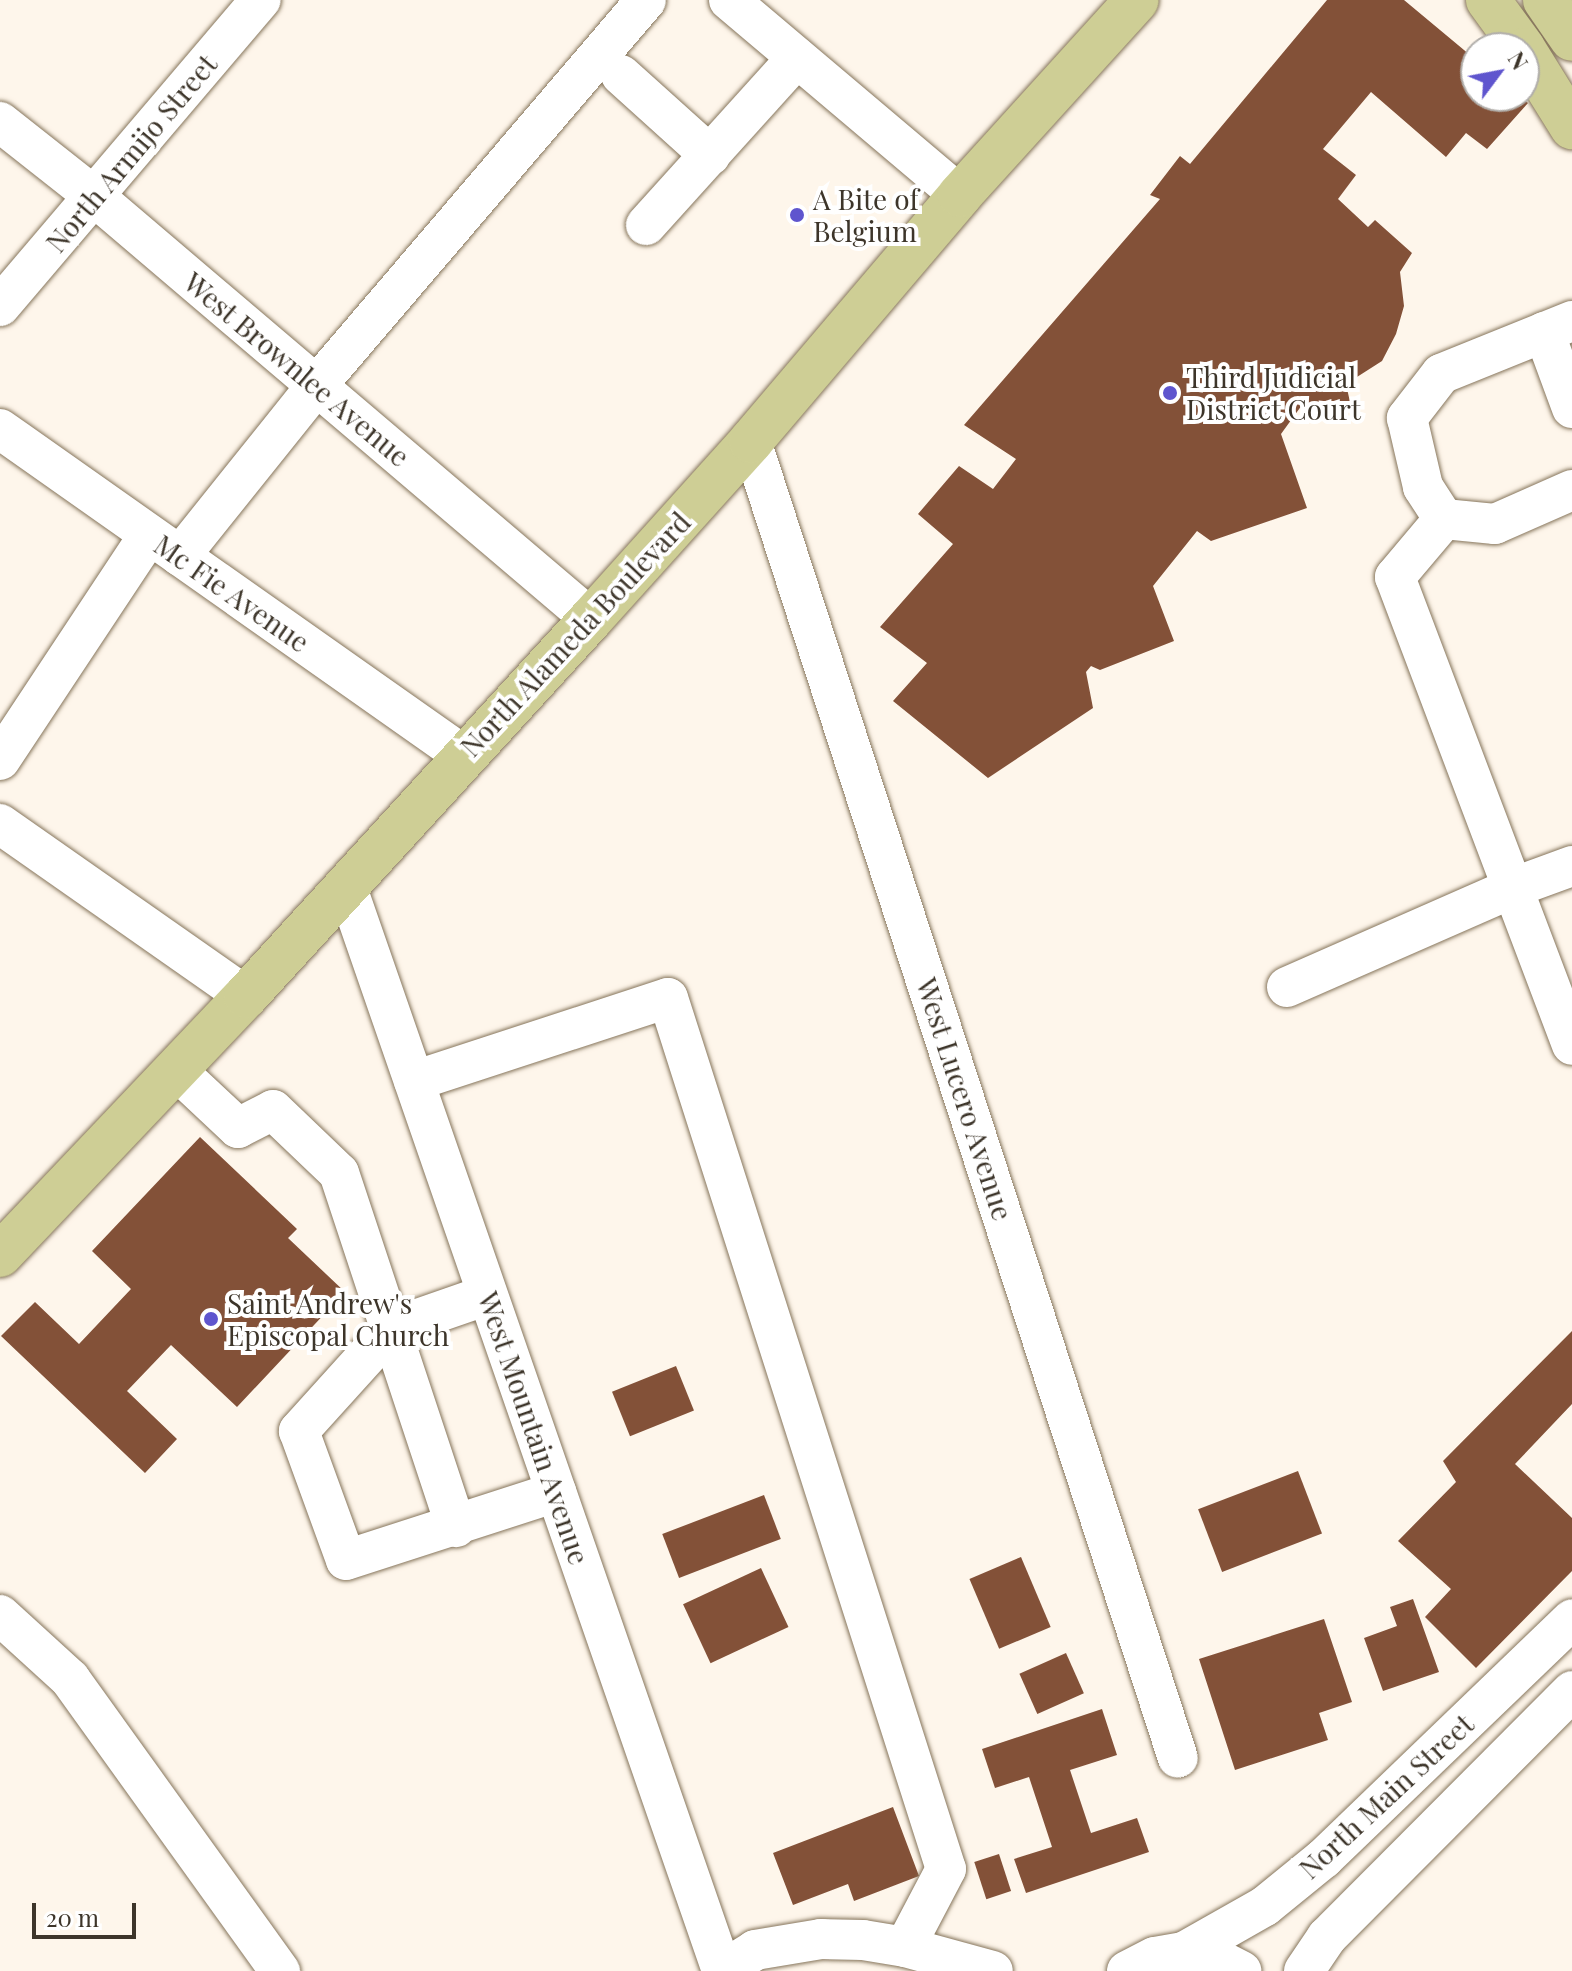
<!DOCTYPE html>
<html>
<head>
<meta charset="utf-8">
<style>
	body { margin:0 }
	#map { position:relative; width:1572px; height:1971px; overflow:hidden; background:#fef6eb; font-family:"Playfair Display",serif }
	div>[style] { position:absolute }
	.building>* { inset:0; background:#835138; transform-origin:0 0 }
	.roads { filter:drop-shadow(0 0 2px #86755b) drop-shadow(0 0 2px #86755b) }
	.minor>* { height:40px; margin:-20px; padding:0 20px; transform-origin:20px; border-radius:20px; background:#fff }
	.major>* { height:44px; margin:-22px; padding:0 22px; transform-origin:22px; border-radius:22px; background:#cece95 }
	.dots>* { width:22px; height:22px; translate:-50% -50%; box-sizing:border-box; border:4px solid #fff; border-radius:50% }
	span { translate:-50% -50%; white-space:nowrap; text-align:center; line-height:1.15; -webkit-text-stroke:8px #fff; paint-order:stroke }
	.street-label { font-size:28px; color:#3d352a }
	.poi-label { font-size:28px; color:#3d352a }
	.left { translate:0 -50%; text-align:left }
	.north { position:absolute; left:1460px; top:32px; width:80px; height:80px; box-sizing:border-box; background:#fff; border:2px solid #b1aeaa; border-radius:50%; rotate:58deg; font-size:22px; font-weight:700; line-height:32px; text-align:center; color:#3d352a }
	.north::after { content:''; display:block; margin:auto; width:28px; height:36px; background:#5f55ce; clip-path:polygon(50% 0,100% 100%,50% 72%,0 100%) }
	.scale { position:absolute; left:32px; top:1903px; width:104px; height:36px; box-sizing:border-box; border:4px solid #3d352a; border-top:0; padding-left:10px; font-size:24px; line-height:28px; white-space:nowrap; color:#3d352a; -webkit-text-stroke:6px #fff; paint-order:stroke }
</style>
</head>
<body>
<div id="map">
	<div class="building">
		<div style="clip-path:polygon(1327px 0,1404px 0,1476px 60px,1476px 96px,1520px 96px,1528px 103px,1487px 149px,1466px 133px,1446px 157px,1371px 92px,1323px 149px,1356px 175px,1338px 199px,1368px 227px,1375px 220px,1412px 253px,1400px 272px,1404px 306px,1396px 334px,1382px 361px,1346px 384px,1350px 402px,1329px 408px,1302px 405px,1281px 434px,1307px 508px,1211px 541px,1197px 531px,1153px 586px,1174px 641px,1100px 670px,1091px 666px,1086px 672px,1093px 708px,988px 778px,893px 701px,927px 663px,880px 627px,953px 544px,918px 514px,959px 466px,993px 489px,1016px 459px,964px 425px,1160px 199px,1150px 195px,1180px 156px,1190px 164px)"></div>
		<div style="clip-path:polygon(200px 1137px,297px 1229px,288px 1238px,345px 1292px,237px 1407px,171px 1345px,127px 1391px,177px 1439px,145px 1473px,1px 1336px,35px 1302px,79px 1344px,131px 1289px,92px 1251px)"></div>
		<div style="clip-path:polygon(1572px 1331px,1572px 1404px,1515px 1464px,1572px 1518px,1572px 1571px,1476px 1668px,1425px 1617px,1451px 1589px,1398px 1541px,1456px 1482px,1443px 1461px)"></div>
		<div style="left:676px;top:1366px;width:48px;height:69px;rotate:68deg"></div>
		<div style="left:1298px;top:1471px;width:67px;height:107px;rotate:69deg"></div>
		<div style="left:764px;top:1495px;width:47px;height:109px;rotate:69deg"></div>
		<div style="left:1021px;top:1557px;width:76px;height:56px;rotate:67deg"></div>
		<div style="left:761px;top:1568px;width:65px;height:86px;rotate:65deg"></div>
		<div style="clip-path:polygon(1413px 1599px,1439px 1672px,1383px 1691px,1364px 1638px,1397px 1626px,1390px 1607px)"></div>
		<div style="clip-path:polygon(1324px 1619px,1352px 1702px,1319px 1713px,1328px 1740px,1235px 1770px,1199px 1659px)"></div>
		<div style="left:1066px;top:1653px;width:44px;height:51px;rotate:66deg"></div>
		<div style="clip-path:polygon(1102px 1709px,1117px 1755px,1070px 1770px,1091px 1833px,1137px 1818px,1149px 1852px,1026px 1893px,1014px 1859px,1052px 1847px,1029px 1777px,995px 1788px,982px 1749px)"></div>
		<div style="clip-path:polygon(893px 1807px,919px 1876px,854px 1901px,848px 1884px,793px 1905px,773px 1853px)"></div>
		<div style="left:999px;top:1854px;width:39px;height:26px;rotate:72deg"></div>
	</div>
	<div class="roads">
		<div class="minor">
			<div style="left:729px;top:0;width:302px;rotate:40.2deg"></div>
			<div style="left:621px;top:75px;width:120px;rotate:42deg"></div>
			<div style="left:0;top:122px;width:121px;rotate:38.3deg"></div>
			<div style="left:95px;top:197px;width:651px;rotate:40.39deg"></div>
			<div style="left:646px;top:225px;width:225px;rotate:-47.9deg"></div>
			<div style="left:0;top:306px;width:402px;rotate:-49.6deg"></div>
			<div style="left:1572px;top:321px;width:141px;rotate:158deg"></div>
			<div style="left:1441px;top:374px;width:56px;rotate:127.7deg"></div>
			<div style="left:1407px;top:418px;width:71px;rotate:76.9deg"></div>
			<div style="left:1423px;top:487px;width:38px;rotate:57deg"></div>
			<div style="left:1444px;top:519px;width:51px;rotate:5.6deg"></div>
			<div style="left:1495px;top:524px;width:84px;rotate:-23.8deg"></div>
			<div style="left:1544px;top:332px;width:81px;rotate:69.8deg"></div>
			<div style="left:0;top:429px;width:568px;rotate:35.17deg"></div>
			<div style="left:751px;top:441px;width:1384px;rotate:72.04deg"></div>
			<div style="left:1444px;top:519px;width:76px;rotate:130.2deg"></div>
			<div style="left:1395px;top:577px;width:500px;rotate:69.28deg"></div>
			<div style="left:180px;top:556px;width:219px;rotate:-51.3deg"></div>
			<div style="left:317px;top:385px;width:506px;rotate:-49.48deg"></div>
			<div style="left:0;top:760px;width:270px;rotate:-56.5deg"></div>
			<div style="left:0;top:824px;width:300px;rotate:35deg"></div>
			<div style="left:346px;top:885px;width:1149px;rotate:70.9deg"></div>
			<div style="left:1287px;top:987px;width:246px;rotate:-23.7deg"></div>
			<div style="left:1512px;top:888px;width:64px;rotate:-20.1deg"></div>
			<div style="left:176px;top:1070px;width:85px;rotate:43.1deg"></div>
			<div style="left:238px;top:1128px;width:39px;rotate:-27deg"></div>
			<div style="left:273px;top:1110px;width:91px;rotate:43.7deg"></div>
			<div style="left:339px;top:1173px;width:373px;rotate:71.7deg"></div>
			<div style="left:414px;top:1081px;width:267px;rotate:-18.1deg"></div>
			<div style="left:668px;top:998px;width:914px;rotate:72.3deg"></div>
			<div style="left:946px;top:1869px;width:88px;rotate:117.7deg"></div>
			<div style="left:487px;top:1295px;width:101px;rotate:160.8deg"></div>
			<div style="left:392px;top:1328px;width:139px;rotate:132.1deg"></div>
			<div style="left:299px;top:1431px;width:137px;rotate:70deg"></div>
			<div style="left:346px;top:1560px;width:221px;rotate:-17.9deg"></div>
			<div style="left:0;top:1615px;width:95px;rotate:42.4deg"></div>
			<div style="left:70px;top:1679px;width:360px;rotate:54.3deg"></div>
			<div style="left:1184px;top:1952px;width:93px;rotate:-29.6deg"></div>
			<div style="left:1265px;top:1906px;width:76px;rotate:-39.1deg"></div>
			<div style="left:1324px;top:1858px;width:344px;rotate:-43.9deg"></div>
			<div style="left:722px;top:1971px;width:39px;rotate:-32deg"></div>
			<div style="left:755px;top:1950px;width:67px;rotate:-9.5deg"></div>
			<div style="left:821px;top:1939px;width:42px;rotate:1.4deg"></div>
			<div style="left:863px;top:1940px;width:43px;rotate:9.5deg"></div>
			<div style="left:905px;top:1947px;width:91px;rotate:15.3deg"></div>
			<div style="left:1127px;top:1971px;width:31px;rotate:-27deg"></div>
			<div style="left:1155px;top:1957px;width:29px;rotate:-10deg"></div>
			<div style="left:1184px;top:1952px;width:28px;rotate:8deg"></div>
			<div style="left:1212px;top:1956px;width:33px;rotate:27deg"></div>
			<div style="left:1304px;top:1971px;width:41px;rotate:-55.9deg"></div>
			<div style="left:1327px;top:1937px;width:347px;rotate:-45.1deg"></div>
		</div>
		<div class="major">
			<div style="left:1488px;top:0;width:59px;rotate:53.9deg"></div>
			<div style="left:1545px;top:0;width:47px;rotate:55.3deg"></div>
			<div style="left:1524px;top:50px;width:91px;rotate:58.1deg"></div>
			<div style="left:0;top:1255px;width:357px;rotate:-46.5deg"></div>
			<div style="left:246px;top:996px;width:511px;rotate:-47.54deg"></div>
			<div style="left:591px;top:619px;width:239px;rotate:-48deg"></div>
			<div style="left:751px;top:441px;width:323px;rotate:-49.6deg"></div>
			<div style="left:960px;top:195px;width:263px;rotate:-47.8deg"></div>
		</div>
	</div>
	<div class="dots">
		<div style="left:797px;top:215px;background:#5f55ce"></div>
		<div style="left:1170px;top:393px;background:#5f55ce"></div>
		<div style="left:211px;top:1319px;background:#5f55ce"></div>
	</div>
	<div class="street-label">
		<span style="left:131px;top:153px;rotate:-50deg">North Armijo Street</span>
		<span style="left:297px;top:369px;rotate:40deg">West Brownlee Avenue</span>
		<span style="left:232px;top:593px;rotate:35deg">Mc Fie Avenue</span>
		<span style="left:575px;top:634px;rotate:-47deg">North Alameda Boulevard</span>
		<span style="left:965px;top:1099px;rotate:72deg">West Lucero Avenue</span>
		<span style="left:534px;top:1428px;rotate:71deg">West Mountain Avenue</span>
		<span style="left:1386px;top:1796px;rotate:-43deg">North Main Street</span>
	</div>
	<div class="poi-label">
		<span class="left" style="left:813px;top:215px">A Bite of<br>Belgium</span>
		<span class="left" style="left:1186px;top:393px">Third Judicial<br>District Court</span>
		<span class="left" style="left:227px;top:1319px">Saint Andrew's<br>Episcopal Church</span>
	</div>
	<div class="north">N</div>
	<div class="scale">20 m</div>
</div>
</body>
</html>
